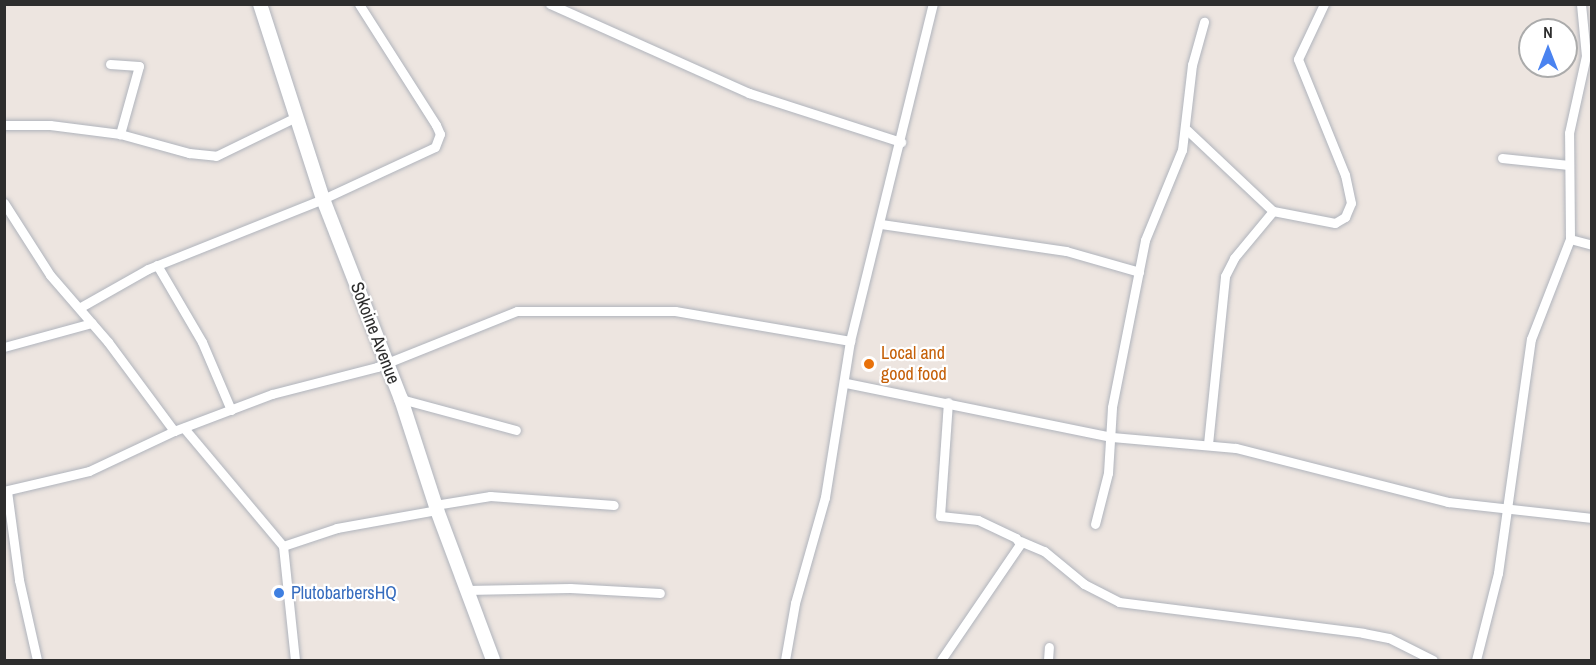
<!DOCTYPE html>
<html>
<head>
<meta charset="utf-8">
<style>
	body { margin:0 }
	#map { position:relative; width:1596px; height:665px; overflow:hidden; background:#ede5e0; font-family:"Archivo Narrow",sans-serif }
	div>[style] { position:absolute }
	.roads { filter:drop-shadow(0 0 2px #b0b4bc) drop-shadow(0 0 2px #b0b4bc) }
	.street>* { height:9px; margin:-4.5px; padding:0 4.5px; transform-origin:4.5px; border-radius:4.5px; background:#fff }
	.secondary>* { height:14px; margin:-7px; padding:0 7px; transform-origin:7px; border-radius:7px; background:#fff }
	.dots>* { width:16px; height:16px; translate:-50% -50%; box-sizing:border-box; border:3px solid #fff; border-radius:50% }
	span { translate:-50% -50%; white-space:nowrap; text-align:center; line-height:1.15; -webkit-text-stroke:4.5px #fff; paint-order:stroke }
	.street-label { font-size:18px; color:#2d2d2d }
	.food-label { font-size:18px; color:#c56008 }
	.left { translate:0 -50%; text-align:left }
	.shop-label { font-size:18px; color:#366cbe }
	.frame { position:absolute; inset:0; border:6px solid #2d2d2d; pointer-events:none }
	.north { position:absolute; left:1518px; top:18px; width:60px; height:60px; box-sizing:border-box; background:#fff; border:2px solid #ababab; border-radius:50%; rotate:0deg; font-size:16px; font-weight:700; line-height:24px; text-align:center; color:#2d2d2d }
	.north::after { content:''; display:block; margin:auto; width:21px; height:27px; background:#4a83f0; clip-path:polygon(50% 0,100% 100%,50% 72%,0 100%) }
</style>
</head>
<body>
<div id="map">
	<div class="roads">
		<div class="street">
			<div style="left:550px;top:4px;width:218px;rotate:24.1deg"></div>
			<div style="left:749px;top:93px;width:160px;rotate:17.9deg"></div>
			<div style="left:110px;top:64px;width:29px;rotate:4deg"></div>
			<div style="left:139px;top:66px;width:71px;rotate:105.6deg"></div>
			<div style="left:4px;top:125px;width:46px"></div>
			<div style="left:50px;top:125px;width:71px;rotate:7.3deg"></div>
			<div style="left:120px;top:134px;width:72px;rotate:15.4deg"></div>
			<div style="left:189px;top:153px;width:27px;rotate:6deg"></div>
			<div style="left:216px;top:156px;width:89px;rotate:-26deg"></div>
			<div style="left:1187px;top:130px;width:118px;rotate:43.3deg"></div>
			<div style="left:1273px;top:211px;width:63px;rotate:11deg"></div>
			<div style="left:1335px;top:223px;width:12px;rotate:-31deg"></div>
			<div style="left:1345px;top:217px;width:15px;rotate:-67deg"></div>
			<div style="left:1351px;top:203px;width:29px;rotate:-102deg"></div>
			<div style="left:1345px;top:175px;width:125px;rotate:-112.1deg"></div>
			<div style="left:1298px;top:59px;width:61px;rotate:-64.7deg"></div>
			<div style="left:1502px;top:158px;width:67px;rotate:6deg"></div>
			<div style="left:4px;top:203px;width:85px;rotate:57.4deg"></div>
			<div style="left:50px;top:275px;width:89px;rotate:49.1deg"></div>
			<div style="left:108px;top:342px;width:111px;rotate:53.4deg"></div>
			<div style="left:881px;top:224px;width:187px;rotate:8.3deg"></div>
			<div style="left:1066px;top:251px;width:76px;rotate:16deg"></div>
			<div style="left:1570px;top:239px;width:23px;rotate:15deg"></div>
			<div style="left:157px;top:265px;width:89px;rotate:59.7deg"></div>
			<div style="left:202px;top:342px;width:74px;rotate:66.9deg"></div>
			<div style="left:79px;top:308px;width:79px;rotate:-29.5deg"></div>
			<div style="left:148px;top:269px;width:188px;rotate:-21.8deg"></div>
			<div style="left:323px;top:199px;width:123px;rotate:-24.9deg"></div>
			<div style="left:435px;top:147px;width:14px;rotate:-69deg"></div>
			<div style="left:440px;top:134px;width:10px;rotate:-114deg"></div>
			<div style="left:436px;top:125px;width:143px;rotate:-122.5deg"></div>
			<div style="left:4px;top:347px;width:91px;rotate:-15.3deg"></div>
			<div style="left:846px;top:383px;width:271px;rotate:11.5deg"></div>
			<div style="left:1112px;top:437px;width:124px;rotate:5.1deg"></div>
			<div style="left:1236px;top:448px;width:219px;rotate:14.3deg"></div>
			<div style="left:1448px;top:502px;width:145px;rotate:6.3deg"></div>
			<div style="left:401px;top:399px;width:119px;rotate:15.1deg"></div>
			<div style="left:184px;top:428px;width:154px;rotate:50deg"></div>
			<div style="left:283px;top:546px;width:115px;rotate:84deg"></div>
			<div style="left:1208px;top:444px;width:169px;rotate:-84.2deg"></div>
			<div style="left:1225px;top:276px;width:20px;rotate:-63deg"></div>
			<div style="left:1234px;top:258px;width:61px;rotate:-50.3deg"></div>
			<div style="left:4px;top:491px;width:87px;rotate:-13.2deg"></div>
			<div style="left:89px;top:471px;width:94px;rotate:-25.2deg"></div>
			<div style="left:174px;top:431px;width:105px;rotate:-20.7deg"></div>
			<div style="left:272px;top:394px;width:108px;rotate:-14.4deg"></div>
			<div style="left:377px;top:367px;width:151px;rotate:-21.8deg"></div>
			<div style="left:517px;top:311px;width:158px"></div>
			<div style="left:675px;top:311px;width:178px;rotate:9.7deg"></div>
			<div style="left:7px;top:491px;width:90px;rotate:82.3deg"></div>
			<div style="left:19px;top:580px;width:82px;rotate:77.3deg"></div>
			<div style="left:435px;top:505px;width:56px;rotate:-9.3deg"></div>
			<div style="left:490px;top:496px;width:124px;rotate:4.2deg"></div>
			<div style="left:1095px;top:524px;width:53px;rotate:-75.7deg"></div>
			<div style="left:1108px;top:473px;width:66px;rotate:-86.5deg"></div>
			<div style="left:1112px;top:407px;width:170px;rotate:-78.8deg"></div>
			<div style="left:1145px;top:240px;width:97px;rotate:-67.7deg"></div>
			<div style="left:1182px;top:150px;width:86px;rotate:-83.3deg"></div>
			<div style="left:1192px;top:65px;width:45px;rotate:-74.4deg"></div>
			<div style="left:1020px;top:541px;width:26px;rotate:23deg"></div>
			<div style="left:1044px;top:551px;width:52px;rotate:39.5deg"></div>
			<div style="left:1084px;top:584px;width:39px;rotate:27deg"></div>
			<div style="left:1119px;top:602px;width:246px;rotate:7.2deg"></div>
			<div style="left:1363px;top:633px;width:26px;rotate:11deg"></div>
			<div style="left:1389px;top:638px;width:49px;rotate:26.6deg"></div>
			<div style="left:283px;top:546px;width:57px;rotate:-18.4deg"></div>
			<div style="left:337px;top:528px;width:102px;rotate:-10.2deg"></div>
			<div style="left:466px;top:590px;width:104px;rotate:-1.1deg"></div>
			<div style="left:570px;top:588px;width:90px;rotate:3.2deg"></div>
			<div style="left:785px;top:660px;width:58px;rotate:-80deg"></div>
			<div style="left:795px;top:603px;width:110px;rotate:-74.2deg"></div>
			<div style="left:825px;top:497px;width:158px;rotate:-80.9deg"></div>
			<div style="left:850px;top:341px;width:347px;rotate:-76.2deg"></div>
			<div style="left:941px;top:660px;width:140px;rotate:-55.7deg"></div>
			<div style="left:1020px;top:544px;width:7px;rotate:-124deg"></div>
			<div style="left:1016px;top:538px;width:42px;rotate:-154.7deg"></div>
			<div style="left:978px;top:520px;width:38px;rotate:-174deg"></div>
			<div style="left:940px;top:516px;width:114px;rotate:-86deg"></div>
			<div style="left:1048px;top:660px;width:13px;rotate:-86deg"></div>
			<div style="left:1476px;top:660px;width:90px;rotate:-75.8deg"></div>
			<div style="left:1498px;top:573px;width:236px;rotate:-82deg"></div>
			<div style="left:1531px;top:339px;width:107px;rotate:-68.7deg"></div>
			<div style="left:1570px;top:239px;width:106px;rotate:-90.5deg"></div>
			<div style="left:1569px;top:133px;width:79px;rotate:-77.6deg"></div>
			<div style="left:1586px;top:56px;width:52px;rotate:-95.5deg"></div>
		</div>
		<div class="secondary">
			<div style="left:260px;top:4px;width:205px;rotate:72.1deg"></div>
			<div style="left:323px;top:199px;width:215px;rotate:68.7deg"></div>
			<div style="left:401px;top:399px;width:117px;rotate:72deg"></div>
			<div style="left:437px;top:510px;width:160px;rotate:69.5deg"></div>
		</div>
	</div>
	<div class="dots">
		<div style="left:869px;top:364px;background:#e8710a"></div>
		<div style="left:279px;top:593px;background:#3f7fe0"></div>
	</div>
	<div class="street-label">
		<span style="left:375px;top:333px;rotate:69deg">Sokoine Avenue</span>
	</div>
	<div class="food-label">
		<span class="left" style="left:881px;top:364px">Local and<br>good food</span>
	</div>
	<div class="shop-label">
		<span class="left" style="left:291px;top:593px">PlutobarbersHQ</span>
	</div>
	<div class="frame"></div>
	<div class="north">N</div>
</div>
</body>
</html>
